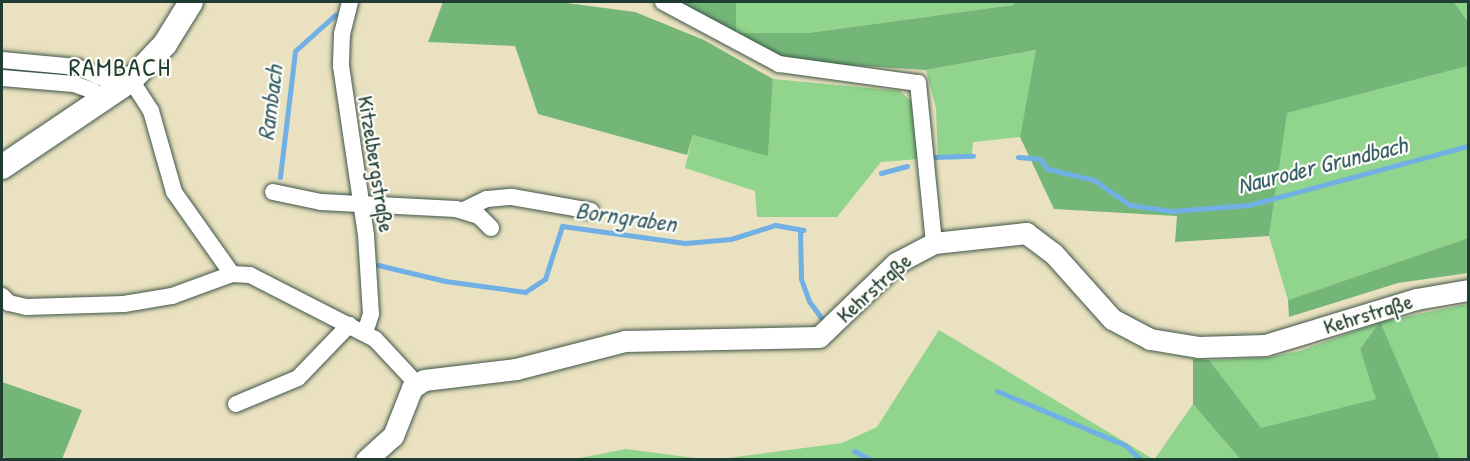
<!DOCTYPE html>
<html>
<head>
<meta charset="utf-8">
<style>
	body { margin:0 }
	#map { position:relative; width:1470px; height:461px; overflow:hidden; background:#e9e1bf; font-family:"Patrick Hand",sans-serif }
	div>[style] { position:absolute }
	.green>* { inset:0; background:#90d48d }
	.forest>* { inset:0; background:#74b678 }
	.stream>* { height:5px; margin:-2.5px; padding:0 2.5px; transform-origin:2.5px; border-radius:2.5px; background:#71b0e5 }
	.roads { filter:drop-shadow(0 0 2px #3d5649) drop-shadow(0 0 2px #3d5649) }
	.minor>* { height:16px; margin:-8px; padding:0 8px; transform-origin:8px; border-radius:8px; background:#fff }
	.tertiary>* { height:21px; margin:-10.5px; padding:0 10.5px; transform-origin:10.5px; border-radius:10.5px; background:#fff }
	.secondary>* { height:24px; margin:-12px; padding:0 12px; transform-origin:12px; border-radius:12px; background:#fff }
	span { translate:-50% -50%; white-space:nowrap; text-align:center; line-height:1.15; -webkit-text-stroke:4.5px #fdfcf7; paint-order:stroke }
	.street-label { font-size:22px; color:#1f3d34 }
	.water-label { font-size:24px; color:#386069; font-style:italic }
	.quarter-label { font-size:26px; color:#1f3d34; letter-spacing:1.5px }
	.frame { position:absolute; inset:0; border:3px solid #1f3d34; pointer-events:none }
</style>
</head>
<body>
<div id="map">
	<div class="green">
		<div style="clip-path:polygon(736px 2px,1015px 2px,1013px 5px,808px 33px,736px 33px)"></div>
		<div style="clip-path:polygon(1454px 2px,1468px 2px,1468px 22px)"></div>
		<div style="clip-path:polygon(1037px 50px,1020px 137px,973px 142px,972px 154px,938px 157px,936px 108px,926px 70px)"></div>
		<div style="clip-path:polygon(1468px 66px,1468px 238px,1288px 300px,1269px 236px,1286px 113px)"></div>
		<div style="clip-path:polygon(773px 79px,900px 91px,913px 103px,919px 159px,881px 162px,837px 217px,757px 217px,755px 191px,685px 168px,693px 135px,768px 155px)"></div>
		<div style="clip-path:polygon(1468px 304px,1468px 459px,1440px 459px,1380px 323px,1360px 349px,1377px 399px,1260px 429px,1209px 360px,1265px 358px,1300px 351px,1380px 322px)"></div>
		<div style="clip-path:polygon(939px 330px,1153px 459px,721px 459px,842px 443px,877px 427px)"></div>
		<div style="clip-path:polygon(1193px 404px,1240px 459px,1154px 460px)"></div>
		<div style="clip-path:polygon(626px 449px,702px 459px,575px 459px)"></div>
	</div>
	<div class="forest">
		<div style="clip-path:polygon(443px 2px,559px 2px,635px 12px,704px 40px,773px 79px,768px 156px,693px 135px,687px 155px,538px 114px,515px 46px,428px 42px)"></div>
		<div style="clip-path:polygon(677px 2px,736px 2px,736px 33px,808px 33px,1013px 5px,1015px 2px,1454px 2px,1468px 22px,1468px 66px,1287px 113px,1269px 236px,1175px 242px,1177px 216px,1054px 209px,1020px 137px,1036px 50px,926px 70px,782px 61px)"></div>
		<div style="clip-path:polygon(1468px 238px,1468px 273px,1398px 283px,1289px 317px,1288px 300px)"></div>
		<div style="clip-path:polygon(1380px 322px,1440px 459px,1240px 459px,1193px 404px,1193px 359px,1209px 360px,1261px 428px,1376px 399px,1360px 349px)"></div>
		<div style="clip-path:polygon(2px 382px,82px 410px,62px 459px,7px 459px,2px 456px)"></div>
	</div>
	<div class="stream">
		<div style="left:935px;top:157px;width:38px;rotate:-2deg"></div>
		<div style="left:1018px;top:157px;width:21px;rotate:5deg"></div>
		<div style="left:1039px;top:159px;width:13px;rotate:48deg"></div>
		<div style="left:1048px;top:169px;width:47px;rotate:13.4deg"></div>
		<div style="left:1094px;top:180px;width:44px;rotate:34.8deg"></div>
		<div style="left:1130px;top:205px;width:42px;rotate:8.1deg"></div>
		<div style="left:1172px;top:211px;width:77px;rotate:-4.5deg"></div>
		<div style="left:1249px;top:205px;width:227px;rotate:-15.1deg"></div>
		<div style="left:881px;top:173px;width:27px;rotate:-15deg"></div>
		<div style="left:280px;top:177px;width:127px;rotate:-83.2deg"></div>
		<div style="left:295px;top:51px;width:54px;rotate:-42deg"></div>
		<div style="left:800px;top:230px;width:49px;rotate:88.8deg"></div>
		<div style="left:801px;top:279px;width:23px;rotate:70deg"></div>
		<div style="left:809px;top:301px;width:24px;rotate:54deg"></div>
		<div style="left:378px;top:265px;width:69px;rotate:13.4deg"></div>
		<div style="left:445px;top:281px;width:81px;rotate:7.8deg"></div>
		<div style="left:525px;top:292px;width:24px;rotate:-33deg"></div>
		<div style="left:545px;top:279px;width:56px;rotate:-72.2deg"></div>
		<div style="left:562px;top:226px;width:124px;rotate:7.9deg"></div>
		<div style="left:685px;top:243px;width:46px;rotate:-5deg"></div>
		<div style="left:731px;top:239px;width:46px;rotate:-17.7deg"></div>
		<div style="left:775px;top:225px;width:29px;rotate:10deg"></div>
		<div style="left:997px;top:391px;width:139px;rotate:22.9deg"></div>
		<div style="left:1125px;top:445px;width:22px;rotate:43deg"></div>
		<div style="left:854px;top:451px;width:20px;rotate:27deg"></div>
	</div>
	<div class="roads">
		<div class="minor">
			<div style="left:350px;top:2px;width:33px;rotate:104deg"></div>
			<div style="left:342px;top:34px;width:32px;rotate:92deg"></div>
			<div style="left:341px;top:66px;width:171px;rotate:81.6deg"></div>
			<div style="left:366px;top:235px;width:79px;rotate:86.4deg"></div>
			<div style="left:371px;top:314px;width:20px;rotate:108deg"></div>
			<div style="left:663px;top:2px;width:132px;rotate:28.1deg"></div>
			<div style="left:779px;top:64px;width:140px;rotate:7.8deg"></div>
			<div style="left:918px;top:83px;width:161px;rotate:84.3deg"></div>
			<div style="left:2px;top:60px;width:75px;rotate:5.3deg"></div>
			<div style="left:77px;top:67px;width:30px;rotate:23deg"></div>
			<div style="left:105px;top:79px;width:18px;rotate:43deg"></div>
			<div style="left:2px;top:78px;width:72px;rotate:4.8deg"></div>
			<div style="left:74px;top:84px;width:20px;rotate:20deg"></div>
			<div style="left:93px;top:91px;width:15px;rotate:37deg"></div>
			<div style="left:131px;top:80px;width:37px;rotate:57deg"></div>
			<div style="left:151px;top:111px;width:84px;rotate:74.1deg"></div>
			<div style="left:174px;top:192px;width:100px;rotate:54.7deg"></div>
			<div style="left:273px;top:192px;width:49px;rotate:11.8deg"></div>
			<div style="left:321px;top:202px;width:135px;rotate:3deg"></div>
			<div style="left:456px;top:209px;width:24px;rotate:17deg"></div>
			<div style="left:479px;top:216px;width:17px;rotate:45deg"></div>
			<div style="left:464px;top:210px;width:25px;rotate:-26deg"></div>
			<div style="left:487px;top:199px;width:25px;rotate:-5deg"></div>
			<div style="left:512px;top:197px;width:80px;rotate:10deg"></div>
			<div style="left:2px;top:296px;width:10px;rotate:45deg"></div>
			<div style="left:9px;top:303px;width:17px;rotate:13deg"></div>
			<div style="left:26px;top:307px;width:98px;rotate:-1.8deg"></div>
			<div style="left:124px;top:304px;width:49px;rotate:-9.5deg"></div>
			<div style="left:172px;top:296px;width:64px;rotate:-20.1deg"></div>
			<div style="left:232px;top:274px;width:18px;rotate:3deg"></div>
			<div style="left:250px;top:275px;width:140px;rotate:27.1deg"></div>
			<div style="left:375px;top:339px;width:62px;rotate:47deg"></div>
			<div style="left:236px;top:404px;width:67px;rotate:-22.8deg"></div>
			<div style="left:298px;top:378px;width:74px;rotate:-46.1deg"></div>
		</div>
		<div class="tertiary">
			<div style="left:366px;top:460px;width:36px;rotate:-42deg"></div>
			<div style="left:393px;top:436px;width:52px;rotate:-68.4deg"></div>
			<div style="left:412px;top:388px;width:14px;rotate:-34deg"></div>
			<div style="left:424px;top:380px;width:93px;rotate:-6.8deg"></div>
			<div style="left:516px;top:369px;width:113px;rotate:-14.4deg"></div>
			<div style="left:625px;top:341px;width:194px;rotate:-1.2deg"></div>
			<div style="left:819px;top:337px;width:107px;rotate:-43.9deg"></div>
			<div style="left:896px;top:263px;width:43px;rotate:-27.8deg"></div>
			<div style="left:934px;top:243px;width:93px;rotate:-6.2deg"></div>
			<div style="left:1026px;top:233px;width:34px;rotate:37deg"></div>
			<div style="left:1053px;top:253px;width:89px;rotate:48.2deg"></div>
			<div style="left:1112px;top:319px;width:43px;rotate:27.8deg"></div>
			<div style="left:1150px;top:339px;width:50px;rotate:9.3deg"></div>
			<div style="left:1199px;top:347px;width:66px;rotate:-1.7deg"></div>
			<div style="left:1265px;top:345px;width:158px;rotate:-16.9deg"></div>
			<div style="left:1416px;top:299px;width:53px;rotate:-9.8deg"></div>
		</div>
		<div class="secondary">
			<div style="left:2px;top:167px;width:156px;rotate:-34deg"></div>
			<div style="left:131px;top:80px;width:50px;rotate:-46.6deg"></div>
			<div style="left:165px;top:44px;width:49px;rotate:-58.2deg"></div>
		</div>
	</div>
	<div class="street-label">
		<span style="left:376px;top:164px;rotate:81deg">Kitzelbergstraße</span>
		<span style="left:874px;top:288px;rotate:-42deg">Kehrstraße</span>
		<span style="left:1368px;top:314px;rotate:-17deg">Kehrstraße</span>
	</div>
	<div class="water-label">
		<span style="left:270px;top:103px;rotate:-83deg">Rambach</span>
		<span style="left:1322px;top:165px;rotate:-14deg">Nauroder Grundbach</span>
		<span style="left:626px;top:217px;rotate:8deg">Borngraben</span>
	</div>
	<div class="quarter-label">
		<span style="left:120px;top:67px">RAMBACH</span>
	</div>
	<div class="frame"></div>
</div>
</body>
</html>
